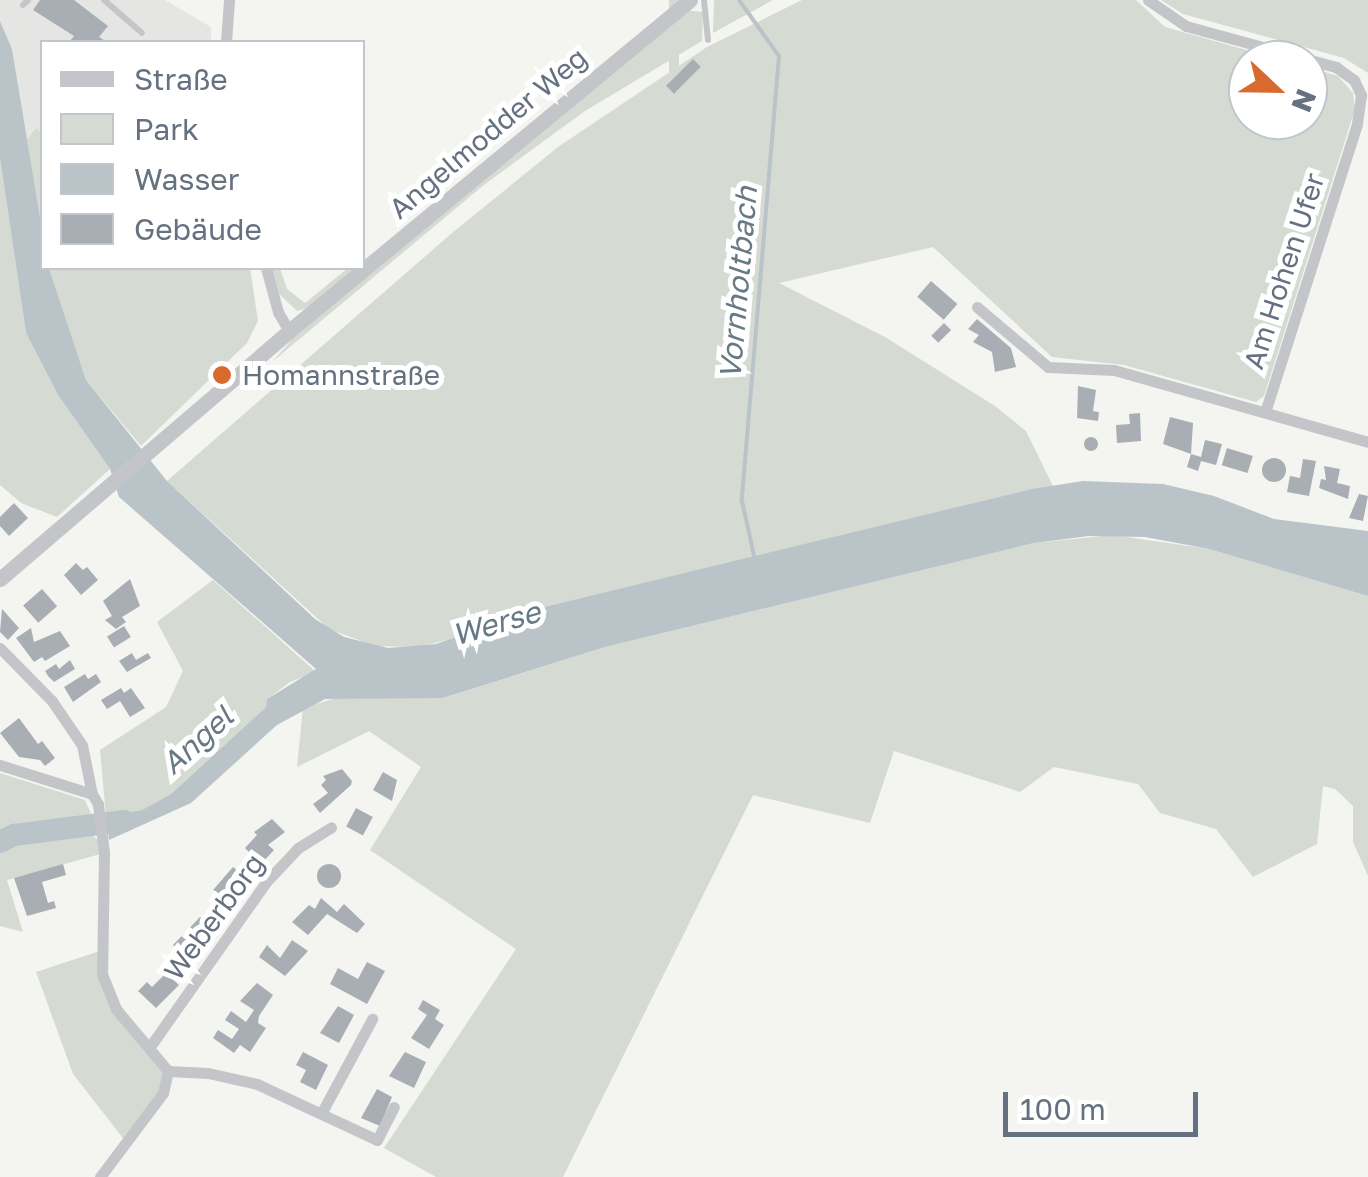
<!DOCTYPE html>
<html>
<head>
<meta charset="utf-8">
<style>
	body { margin:0 }
	#map { position:relative; width:1368px; height:1177px; overflow:hidden; background:#f4f5f1; font-family:"Golos Text",sans-serif }
	div>[style] { position:absolute }
	.built>* { inset:0; background:#e5e6e4 }
	.green>* { inset:0; background:#d5dbd2; transform-origin:0 0 }
	.water>* { inset:0; background:#bac3c8 }
	.stream>* { height:4px; margin:-2px; padding:0 2px; transform-origin:2px; border-radius:2px; background:#bac3c8 }
	.river>* { height:22px; margin:-11px; padding:0 11px; transform-origin:11px; border-radius:11px; background:#bac3c8 }
	.building>* { inset:0; background:#a9aeb5; transform-origin:0 0 }
	.round { border-radius:50% }
	.service>* { height:6px; margin:-3px; padding:0 3px; transform-origin:3px; border-radius:3px; background:#c3c5c9 }
	.minor>* { height:11px; margin:-5.5px; padding:0 5.5px; transform-origin:5.5px; border-radius:5.5px; background:#c3c5c9 }
	.tertiary>* { height:15px; margin:-7.5px; padding:0 7.5px; transform-origin:7.5px; border-radius:7.5px; background:#c3c5c9 }
	.dots>* { width:28px; height:28px; translate:-50% -50%; box-sizing:border-box; border:5px solid #fff; border-radius:50% }
	span { translate:-50% -50%; white-space:nowrap; text-align:center; line-height:1.15; -webkit-text-stroke:10px #fff; paint-order:stroke }
	.street-label { font-size:28px; color:#657180 }
	.poi-label { font-size:28px; color:#657180 }
	.left { translate:0 -50%; text-align:left }
	.water-label { font-size:30px; color:#667985; font-style:italic }
	.legend { position:absolute; left:40px; top:40px; width:325px; height:230px; box-sizing:border-box; background:#fff; border:2px solid #c1c6cc; margin:0; padding:12px 18px; list-style:none; font-size:30px; color:#657180 }
	.legend li { display:flex; align-items:center; gap:20px; height:50px }
	.legend b { width:50px; border:2px solid #c1c6cc }
	.north { position:absolute; left:1228px; top:40px; width:100px; height:100px; box-sizing:border-box; background:#fff; border:2px solid #c1c6cc; border-radius:50%; rotate:112deg; font-size:28px; font-weight:700; line-height:40px; text-align:center; color:#657180 }
	.north::after { content:''; display:block; margin:auto; width:35px; height:45px; background:#d96a2d; clip-path:polygon(50% 0,100% 100%,50% 72%,0 100%) }
	.scale { position:absolute; left:1003px; top:1092px; width:195px; height:45px; box-sizing:border-box; border:5px solid #657180; border-top:0; padding-left:12px; font-size:30px; line-height:35px; white-space:nowrap; color:#657180; -webkit-text-stroke:8px #fff; paint-order:stroke }
</style>
</head>
<body>
<div id="map">
	<div class="built">
		<div style="clip-path:polygon(0 0,165px 0,211px 27px,211px 42px,42px 42px,42px 132px,34px 128px,27px 140px,12px 49px,0 21px)"></div>
	</div>
	<div class="green">
		<div style="left:669px;top:0;width:10px;height:398px"></div>
		<div style="clip-path:polygon(714px 0,773px 0,713px 33px)"></div>
		<div style="clip-path:polygon(802px 0,1136px 0,1165px 27px,1282px 60px,1248px 60px,1248px 120px,1308px 120px,1308px 67px,1338px 76px,1353px 93px,1355px 109px,1264px 396px,1256px 402px,1124px 365px,1052px 357px,933px 247px,779px 283px,885px 337px,995px 406px,1026px 431px,1053px 486px,536px 609px,470px 634px,419px 647px,374px 646px,329px 629px,167px 481px,452px 233px,558px 147px,707px 47px)"></div>
		<div style="clip-path:polygon(1161px 0,1368px 0,1368px 73px,1344px 58px,1183px 14px)"></div>
		<div style="clip-path:polygon(684px 10px,703px 12px,702px 41px,585px 111px,485px 184px,272px 362px,297px 334px)"></div>
		<div style="clip-path:polygon(35px 128px,42px 132px,42px 229px,27px 140px)"></div>
		<div style="clip-path:polygon(0 158px,26px 333px,58px 395px,110px 469px,57px 517px,21px 503px,0 485px)"></div>
		<div style="clip-path:polygon(49px 268px,250px 268px,258px 321px,247px 343px,141px 446px,86px 380px)"></div>
		<div style="clip-path:polygon(272px 268px,280px 268px,287px 289px,305px 303px,348px 268px,357px 268px,308px 308px,297px 311px,279px 294px)"></div>
		<div style="clip-path:polygon(1113px 535px,1209px 549px,1368px 596px,1368px 876px,1353px 842px,1353px 806px,1335px 789px,1323px 786px,1317px 844px,1253px 877px,1216px 829px,1160px 813px,1138px 784px,1054px 767px,1020px 792px,894px 751px,870px 823px,753px 795px,563px 1177px,436px 1177px,384px 1148px,516px 949px,370px 850px,421px 767px,369px 731px,297px 767px,303px 708px,336px 698px,444px 698px,605px 647px,1034px 543px)"></div>
		<div style="clip-path:polygon(213px 580px,316px 672px,290px 682px,267px 699px,266px 707px,171px 794px,142px 810px,106px 816px,100px 750px,166px 707px,183px 671px,157px 622px)"></div>
		<div style="clip-path:polygon(0 773px,85px 800px,92px 816px,14px 826px,0 832px)"></div>
		<div style="clip-path:polygon(14px 835px,93px 836px,104px 845px,104px 853px,7px 880px,23px 932px,0 926px,0 842px)"></div>
		<div style="clip-path:polygon(100px 951px,116px 1008px,168px 1071px,163px 1093px,126px 1142px,73px 1074px,36px 972px)"></div>
	</div>
	<div class="water">
		<div style="clip-path:polygon(0 21px,12px 49px,42px 229px,42px 268px,49px 268px,86px 380px,167px 481px,315px 619px,344px 637px,388px 648px,436px 644px,536px 609px,1032px 489px,1083px 481px,1163px 484px,1214px 496px,1274px 519px,1368px 531px,1368px 596px,1209px 549px,1145px 537px,1089px 536px,1034px 543px,605px 647px,443px 698px,325px 699px,277px 725px,191px 803px,109px 840px,106px 816px,142px 810px,171px 794px,266px 707px,267px 699px,316px 669px,119px 497px,110px 469px,58px 395px,26px 333px,0 158px)"></div>
	</div>
	<div class="stream">
		<div style="left:739px;top:0;width:69px;rotate:54.5deg"></div>
		<div style="left:779px;top:56px;width:447px;rotate:94.8deg"></div>
		<div style="left:742px;top:501px;width:60px;rotate:77.6deg"></div>
	</div>
	<div class="river">
		<div style="left:0;top:842px;width:16px;rotate:-27deg"></div>
		<div style="left:14px;top:835px;width:111px;rotate:-7.3deg"></div>
	</div>
	<div class="building">
		<div style="clip-path:polygon(40px 0,74px 0,108px 26px,99px 37px,107px 42px,69px 42px,74px 36px,33px 10px)"></div>
		<div style="left:693px;top:59px;width:11px;height:38px;rotate:45deg"></div>
		<div style="left:931px;top:281px;width:35px;height:21px;rotate:41deg"></div>
		<div style="clip-path:polygon(977px 319px,1011px 348px,1016px 367px,995px 372px,992px 352px,973px 342px,979px 335px,968px 329px)"></div>
		<div style="left:944px;top:323px;width:10px;height:18px;rotate:45deg"></div>
		<div style="clip-path:polygon(1078px 386px,1096px 390px,1093px 411px,1099px 412px,1098px 421px,1077px 418px)"></div>
		<div style="clip-path:polygon(1140px 413px,1141px 441px,1117px 443px,1116px 425px,1130px 424px,1129px 414px)"></div>
		<div style="clip-path:polygon(1170px 417px,1193px 423px,1191px 454px,1163px 444px)"></div>
		<div class="round" style="left:1084px;top:437px;width:14px;height:14px"></div>
		<div style="clip-path:polygon(1205px 440px,1222px 444px,1216px 465px,1201px 461px,1198px 471px,1187px 467px,1191px 454px,1201px 457px)"></div>
		<div style="left:1227px;top:448px;width:27px;height:18px;rotate:17deg"></div>
		<div class="round" style="left:1262px;top:458px;width:24px;height:24px"></div>
		<div style="clip-path:polygon(1303px 459px,1316px 461px,1309px 496px,1287px 492px,1290px 476px,1300px 478px)"></div>
		<div style="clip-path:polygon(1324px 466px,1340px 469px,1337px 483px,1350px 486px,1348px 499px,1319px 488px,1321px 479px,1326px 480px)"></div>
		<div style="clip-path:polygon(1359px 494px,1368px 496px,1363px 521px,1349px 518px)"></div>
		<div style="clip-path:polygon(14px 503px,28px 518px,9px 536px,0 526px,0 517px)"></div>
		<div style="clip-path:polygon(76px 563px,83px 570px,87px 567px,98px 580px,81px 595px,64px 575px)"></div>
		<div style="clip-path:polygon(130px 579px,140px 606px,122px 617px,126px 622px,116px 629px,105px 620px,112px 616px,103px 601px)"></div>
		<div style="left:42px;top:589px;width:23px;height:25px;rotate:49deg"></div>
		<div style="clip-path:polygon(2px 609px,19px 628px,8px 640px,0 632px)"></div>
		<div style="left:124px;top:626px;width:13px;height:20px;rotate:58deg"></div>
		<div style="clip-path:polygon(31px 628px,34px 642px,60px 631px,70px 646px,45px 661px,42px 657px,34px 662px,16px 638px)"></div>
		<div style="clip-path:polygon(132px 653px,136px 660px,148px 653px,151px 658px,127px 672px,119px 661px)"></div>
		<div style="clip-path:polygon(70px 660px,75px 669px,54px 682px,48px 676px,45px 671px,56px 664px,59px 669px)"></div>
		<div style="clip-path:polygon(85px 674px,88px 679px,96px 674px,101px 682px,73px 702px,64px 687px)"></div>
		<div style="clip-path:polygon(121px 688px,124px 693px,131px 688px,145px 708px,130px 717px,120px 701px,107px 709px,101px 700px)"></div>
		<div style="clip-path:polygon(19px 718px,38px 744px,42px 741px,55px 758px,45px 766px,40px 760px,19px 757px,0 733px)"></div>
		<div style="clip-path:polygon(342px 769px,352px 781px,351px 785px,320px 813px,313px 804px,328px 793px,321px 785px,326px 780px,323px 776px)"></div>
		<div style="clip-path:polygon(383px 772px,397px 780px,392px 801px,373px 790px)"></div>
		<div style="left:356px;top:808px;width:19px;height:21px;rotate:28deg"></div>
		<div style="clip-path:polygon(272px 819px,285px 832px,268px 845px,274px 850px,261px 864px,245px 848px,257px 835px,254px 832px)"></div>
		<div class="round" style="left:317px;top:864px;width:24px;height:24px"></div>
		<div style="clip-path:polygon(63px 864px,66px 875px,42px 882px,48px 903px,54px 901px,56px 908px,27px 916px,14px 878px)"></div>
		<div style="left:233px;top:867px;width:21px;height:30px;rotate:41deg"></div>
		<div style="clip-path:polygon(321px 898px,337px 912px,344px 904px,365px 924px,357px 933px,327px 914px,308px 935px,292px 922px,309px 905px,315px 909px)"></div>
		<div style="clip-path:polygon(200px 917px,216px 932px,193px 952px,196px 955px,190px 961px,173px 945px)"></div>
		<div style="clip-path:polygon(292px 940px,308px 951px,285px 976px,259px 957px,267px 945px,280px 958px)"></div>
		<div style="clip-path:polygon(367px 962px,385px 971px,367px 1004px,330px 984px,338px 968px,358px 979px)"></div>
		<div style="clip-path:polygon(166px 973px,179px 985px,156px 1008px,138px 991px,147px 982px,152px 987px)"></div>
		<div style="clip-path:polygon(257px 983px,273px 995px,259px 1016px,258px 1023px,266px 1028px,250px 1052px,240px 1045px,234px 1053px,213px 1038px,218px 1030px,232px 1039px,239px 1029px,225px 1020px,231px 1011px,246px 1022px,254px 1010px,240px 1001px)"></div>
		<div style="clip-path:polygon(423px 1000px,440px 1010px,435px 1019px,444px 1025px,429px 1049px,411px 1038px,427px 1015px,418px 1009px)"></div>
		<div style="clip-path:polygon(338px 1006px,354px 1015px,339px 1043px,320px 1033px)"></div>
		<div style="clip-path:polygon(303px 1052px,328px 1065px,316px 1090px,300px 1082px,306px 1070px,296px 1065px)"></div>
		<div style="clip-path:polygon(405px 1052px,426px 1062px,414px 1088px,389px 1076px)"></div>
		<div style="clip-path:polygon(377px 1089px,392px 1097px,380px 1126px,361px 1118px)"></div>
	</div>
	<div class="service">
		<div style="left:104px;top:0;width:50px;rotate:41deg"></div>
		<div style="left:704px;top:0;width:40px;rotate:84.3deg"></div>
		<div style="left:23px;top:5px;width:7px;rotate:-45deg"></div>
	</div>
	<div class="minor">
		<div style="left:1148px;top:0;width:46px;rotate:34.4deg"></div>
		<div style="left:1186px;top:26px;width:156px;rotate:15.3deg"></div>
		<div style="left:1336px;top:67px;width:22px;rotate:36deg"></div>
		<div style="left:1354px;top:80px;width:17px;rotate:65deg"></div>
		<div style="left:1361px;top:95px;width:29px;rotate:98deg"></div>
		<div style="left:1357px;top:124px;width:302px;rotate:107.7deg"></div>
		<div style="left:226px;top:42px;width:42px;rotate:-85.9deg"></div>
		<div style="left:266px;top:268px;width:46px;rotate:74.7deg"></div>
		<div style="left:278px;top:312px;width:22px;rotate:60deg"></div>
		<div style="left:977px;top:307px;width:93px;rotate:40.2deg"></div>
		<div style="left:1048px;top:367px;width:66px;rotate:2.6deg"></div>
		<div style="left:1114px;top:370px;width:264px;rotate:15.8deg"></div>
		<div style="left:0;top:648px;width:74px;rotate:45.5deg"></div>
		<div style="left:52px;top:701px;width:53px;rotate:55.7deg"></div>
		<div style="left:82px;top:745px;width:50px;rotate:78.5deg"></div>
		<div style="left:0;top:765px;width:96px;rotate:17.5deg"></div>
		<div style="left:92px;top:794px;width:12px;rotate:59deg"></div>
		<div style="left:98px;top:804px;width:49px;rotate:83deg"></div>
		<div style="left:104px;top:853px;width:121px;rotate:90.9deg"></div>
		<div style="left:102px;top:974px;width:38px;rotate:68deg"></div>
		<div style="left:116px;top:1009px;width:81px;rotate:50deg"></div>
		<div style="left:168px;top:1071px;width:23px;rotate:103deg"></div>
		<div style="left:163px;top:1093px;width:105px;rotate:126.9deg"></div>
		<div style="left:149px;top:1048px;width:203px;rotate:-54.8deg"></div>
		<div style="left:266px;top:882px;width:47px;rotate:-46.7deg"></div>
		<div style="left:298px;top:848px;width:39px;rotate:-32deg"></div>
		<div style="left:168px;top:1071px;width:40px;rotate:2.9deg"></div>
		<div style="left:208px;top:1073px;width:50px;rotate:12.7deg"></div>
		<div style="left:257px;top:1084px;width:132px;rotate:25deg"></div>
		<div style="left:377px;top:1140px;width:37px;rotate:-63deg"></div>
		<div style="left:322px;top:1112px;width:106px;rotate:-61.7deg"></div>
	</div>
	<div class="tertiary">
		<div style="left:0;top:579px;width:381px;rotate:-40.6deg"></div>
		<div style="left:289px;top:331px;width:520px;rotate:-39.54deg"></div>
	</div>
	<div class="dots">
		<div style="left:222px;top:375px;background:#d96a2d"></div>
	</div>
	<div class="street-label">
		<span style="left:488px;top:133px;rotate:-40deg">Angelmodder Weg</span>
		<span style="left:1284px;top:271px;rotate:-72deg">Am Hohen Ufer</span>
		<span style="left:214px;top:917px;rotate:-54deg">Weberborg</span>
	</div>
	<div class="poi-label">
		<span class="left" style="left:242px;top:375px">Homannstraße</span>
	</div>
	<div class="water-label">
		<span style="left:738px;top:283px;rotate:-85deg">Vornholtbach</span>
		<span style="left:496px;top:623px;rotate:-16deg">Werse</span>
		<span style="left:197px;top:740px;rotate:-42deg">Angel</span>
	</div>
	<ul class="legend">
	<li><b style="height:12px;background:#c3c5c9"></b>Straße</li>
	<li><b style="height:28px;background:#d5dbd2"></b>Park</li>
	<li><b style="height:28px;background:#bac3c8"></b>Wasser</li>
	<li><b style="height:28px;background:#a9aeb5"></b>Gebäude</li>
	</ul>
	<div class="north">N</div>
	<div class="scale">100 m</div>
</div>
</body>
</html>
